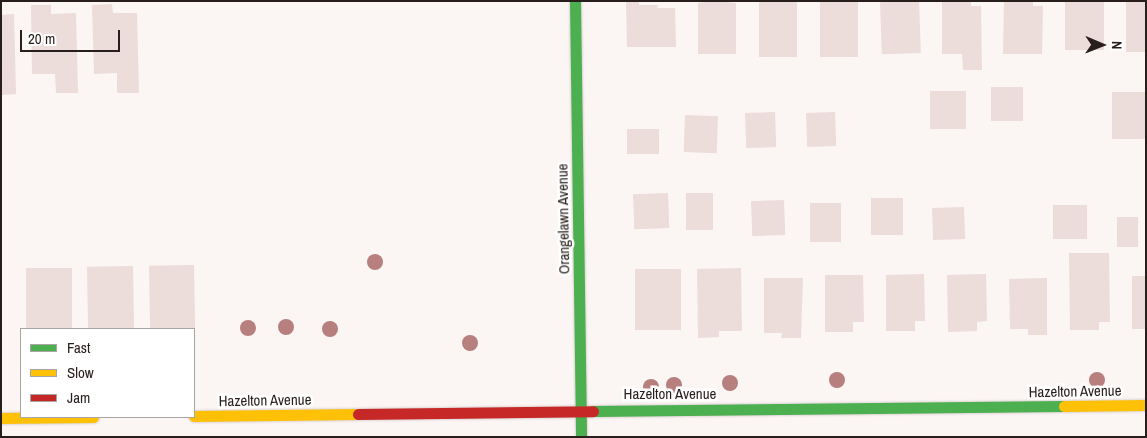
<!DOCTYPE html>
<html>
<head>
<meta charset="utf-8">
<style>
	body { margin:0 }
	#map { position:relative; width:1147px; height:438px; overflow:hidden; background:#fbf5f4; font-family:"Archivo Narrow",sans-serif }
	div>[style] { position:absolute }
	.building>* { inset:0; background:#ecdcda; transform-origin:0 0 }
	.roads { filter:drop-shadow(0 0 1px #d9d1d0) drop-shadow(0 0 1px #d9d1d0) }
	.fast>* { height:11px; margin:-5.5px; padding:0 5.5px; transform-origin:5.5px; border-radius:5.5px; background:#4caf50 }
	.slow>* { height:11px; margin:-5.5px; padding:0 5.5px; transform-origin:5.5px; border-radius:5.5px; background:#ffc107 }
	.jam>* { height:11px; margin:-5.5px; padding:0 5.5px; transform-origin:5.5px; border-radius:5.5px; background:#c62828 }
	.trees>* { width:16px; height:16px; margin:-8px; border-radius:50%; background:#b77f7d }
	span { translate:-50% -50%; white-space:nowrap; text-align:center; line-height:1.15; -webkit-text-stroke:5px #fff; paint-order:stroke }
	.street-label { font-size:15px; color:#281f1d }
	.frame { position:absolute; inset:0; border:2px solid #281f1d; pointer-events:none }
	.legend { position:absolute; left:20px; top:328px; width:175px; height:90px; box-sizing:border-box; background:#fff; border:1px solid #a9a5a5; margin:0; padding:6px 9px; list-style:none; font-size:15px; color:#281f1d }
	.legend li { display:flex; align-items:center; gap:10px; height:25px }
	.legend b { width:25px; border:1px solid #a9a5a5 }
	.north { position:absolute; left:1077px; top:20px; width:50px; height:50px; -webkit-text-stroke:4px #fff; paint-order:stroke; rotate:91deg; font-size:14px; font-weight:700; line-height:20px; text-align:center; color:#281f1d }
	.north::after { content:''; display:block; margin:auto; width:18px; height:22px; background:#281f1d; clip-path:polygon(50% 0,100% 100%,50% 72%,0 100%) }
	.scale { position:absolute; left:20px; top:30px; width:100px; height:22px; box-sizing:border-box; border:2px solid #281f1d; border-top:0; padding-left:6px; font-size:15px; line-height:18px; white-space:nowrap; color:#281f1d; -webkit-text-stroke:4px #fff; paint-order:stroke }
</style>
</head>
<body>
<div id="map">
	<div class="building">
		<div style="clip-path:polygon(626px 1px,639px 1px,639px 5px,658px 5px,657px 8px,675px 8px,676px 47px,627px 47px)"></div>
		<div style="clip-path:polygon(716px 1px,736px 3px,736px 54px,698px 54px,698px 3px)"></div>
		<div style="left:759px;top:1px;width:38px;height:56px"></div>
		<div style="left:820px;top:1px;width:38px;height:56px"></div>
		<div style="left:919px;top:1px;width:52px;height:39px;rotate:88deg"></div>
		<div style="clip-path:polygon(942px 1px,971px 1px,971px 6px,981px 6px,982px 70px,963px 70px,962px 54px,942px 54px)"></div>
		<div style="clip-path:polygon(1004px 1px,1033px 1px,1033px 6px,1043px 6px,1042px 54px,1003px 54px)"></div>
		<div style="left:1065px;top:1px;width:39px;height:49px"></div>
		<div style="left:1126px;top:1px;width:20px;height:51px"></div>
		<div style="clip-path:polygon(112px 4px,113px 13px,137px 13px,139px 93px,117px 93px,117px 73px,94px 74px,92px 5px)"></div>
		<div style="clip-path:polygon(31px 5px,51px 5px,51px 14px,76px 13px,78px 93px,56px 93px,55px 74px,32px 74px)"></div>
		<div style="clip-path:polygon(14px 14px,16px 94px,1px 95px,1px 15px)"></div>
		<div style="left:991px;top:87px;width:32px;height:34px"></div>
		<div style="left:930px;top:91px;width:36px;height:38px"></div>
		<div style="left:1112px;top:92px;width:34px;height:47px"></div>
		<div style="left:775px;top:112px;width:35px;height:30px;rotate:88deg"></div>
		<div style="left:835px;top:112px;width:34px;height:29px;rotate:88deg"></div>
		<div style="left:685px;top:115px;width:33px;height:37px;rotate:2deg"></div>
		<div style="left:659px;top:129px;width:25px;height:32px;rotate:90deg"></div>
		<div style="left:668px;top:193px;width:35px;height:35px;rotate:88deg"></div>
		<div style="left:713px;top:193px;width:37px;height:27px;rotate:90deg"></div>
		<div style="left:903px;top:198px;width:37px;height:32px;rotate:90deg"></div>
		<div style="left:784px;top:200px;width:35px;height:33px;rotate:88deg"></div>
		<div style="left:810px;top:203px;width:31px;height:39px"></div>
		<div style="left:1087px;top:205px;width:34px;height:34px;rotate:90deg"></div>
		<div style="left:964px;top:207px;width:32px;height:32px;rotate:88deg"></div>
		<div style="left:1117px;top:217px;width:21px;height:30px"></div>
		<div style="clip-path:polygon(1069px 253px,1109px 253px,1110px 322px,1099px 322px,1099px 330px,1070px 330px)"></div>
		<div style="left:194px;top:265px;width:64px;height:45px;rotate:89deg"></div>
		<div style="left:133px;top:266px;width:63px;height:46px;rotate:89deg"></div>
		<div style="left:26px;top:268px;width:46px;height:61px"></div>
		<div style="clip-path:polygon(741px 268px,742px 331px,719px 331px,719px 337px,698px 338px,697px 269px)"></div>
		<div style="left:681px;top:269px;width:61px;height:46px;rotate:90deg"></div>
		<div style="clip-path:polygon(924px 274px,925px 321px,915px 321px,915px 331px,886px 331px,886px 275px)"></div>
		<div style="clip-path:polygon(986px 274px,987px 321px,977px 322px,977px 331px,948px 332px,947px 275px)"></div>
		<div style="clip-path:polygon(825px 275px,863px 275px,864px 322px,853px 322px,853px 332px,825px 332px)"></div>
		<div style="left:1132px;top:276px;width:14px;height:53px"></div>
		<div style="clip-path:polygon(764px 278px,803px 278px,801px 338px,781px 338px,782px 333px,764px 333px)"></div>
		<div style="clip-path:polygon(1047px 278px,1047px 335px,1028px 335px,1028px 329px,1010px 329px,1009px 279px)"></div>
	</div>
	<div class="roads">
		<div class="fast">
			<div style="left:575px;top:1px;width:436px;rotate:89.2deg"></div>
			<div style="left:593px;top:411px;width:471px;rotate:-0.6deg"></div>
		</div>
		<div class="slow">
			<div style="left:1064px;top:406px;width:82px;rotate:-0.7deg"></div>
			<div style="left:194px;top:416px;width:164px;rotate:-0.7deg"></div>
			<div style="left:1px;top:418px;width:92px;rotate:-0.6deg"></div>
		</div>
		<div class="jam">
			<div style="left:358px;top:414px;width:235px;rotate:-0.7deg"></div>
		</div>
	</div>
	<div class="trees">
		<div style="left:375px;top:262px"></div>
		<div style="left:286px;top:327px"></div>
		<div style="left:248px;top:328px"></div>
		<div style="left:330px;top:329px"></div>
		<div style="left:470px;top:343px"></div>
		<div style="left:837px;top:380px"></div>
		<div style="left:1097px;top:380px"></div>
		<div style="left:730px;top:383px"></div>
		<div style="left:674px;top:385px"></div>
		<div style="left:651px;top:387px"></div>
	</div>
	<div class="street-label">
		<span style="left:563px;top:219px;rotate:-91deg">Orangelawn Avenue</span>
		<span style="left:1075px;top:391px;rotate:-1deg">Hazelton Avenue</span>
		<span style="left:670px;top:394px">Hazelton Avenue</span>
		<span style="left:265px;top:400px;rotate:-1deg">Hazelton Avenue</span>
	</div>
	<div class="frame"></div>
	<ul class="legend">
	<li><b style="height:6px;background:#4caf50"></b>Fast</li>
	<li><b style="height:6px;background:#ffc107"></b>Slow</li>
	<li><b style="height:6px;background:#c62828"></b>Jam</li>
	</ul>
	<div class="north">N</div>
	<div class="scale">20 m</div>
</div>
</body>
</html>
